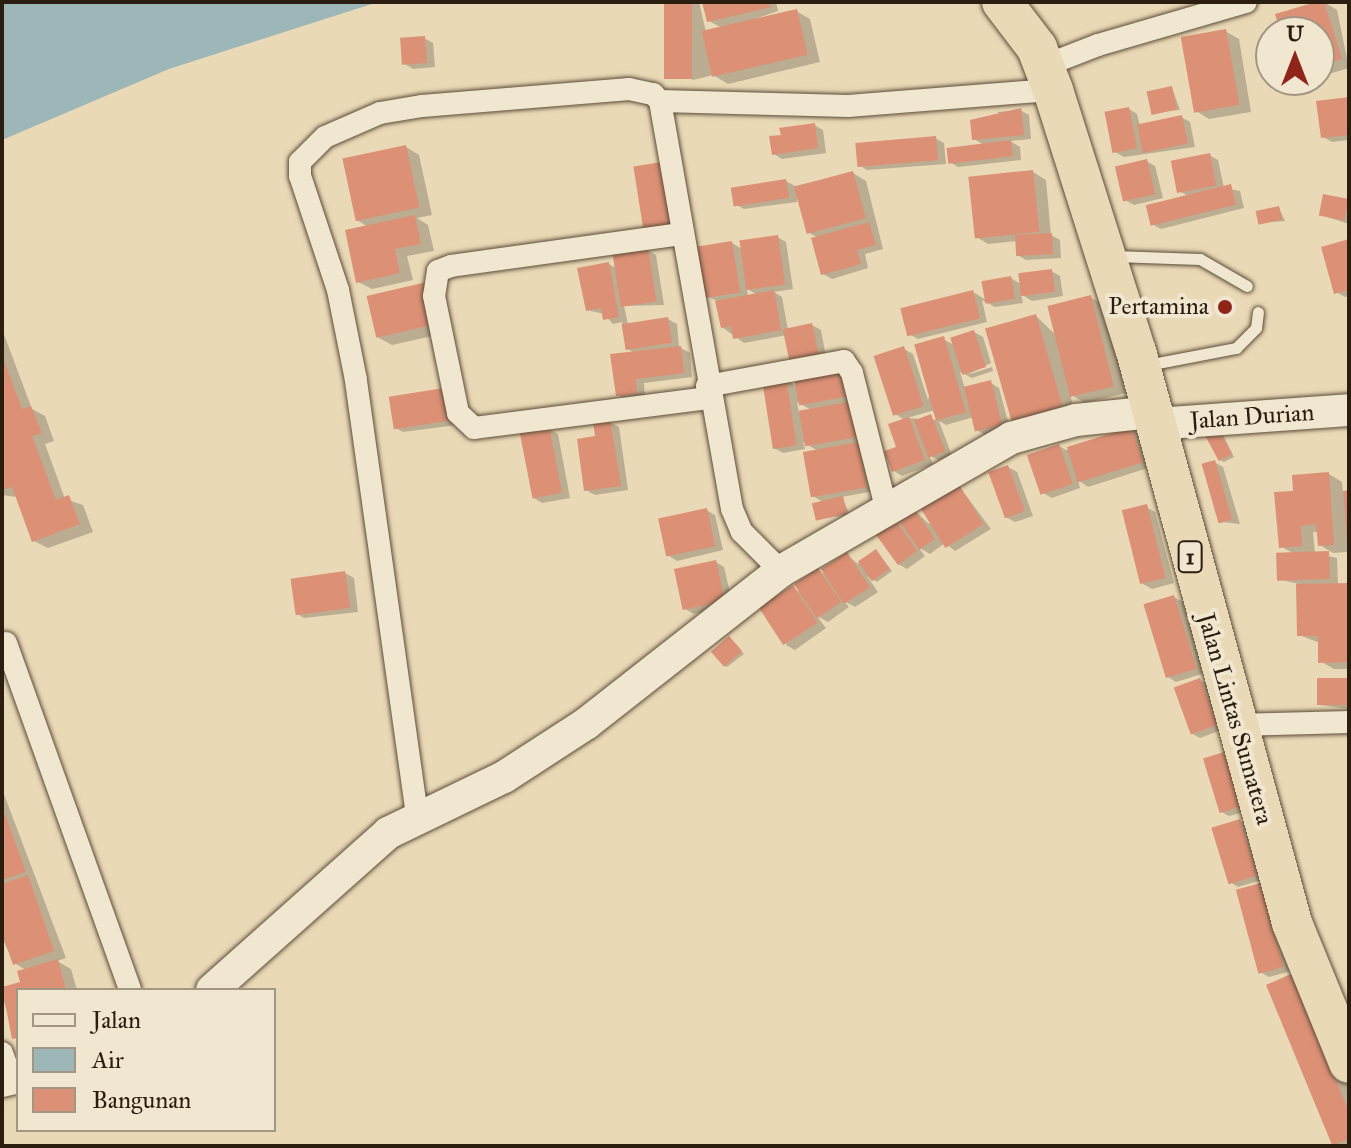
<!DOCTYPE html>
<html>
<head>
<meta charset="utf-8">
<style>
	body { margin:0 }
	#map { position:relative; width:1351px; height:1148px; overflow:hidden; background:#ead9b6; font-family:"IM FELL Great Primer",serif }
	div>[style] { position:absolute }
	.water>* { inset:0; background:#9db7b9 }
	.shadow>* { inset:0; background:#0003 }
	.building>* { inset:0; background:#dc9075; transform-origin:0 0 }
	.roads { filter:drop-shadow(0 0 2px #5b4c39) drop-shadow(0 0 2px #5b4c39) }
	.lane>* { height:11px; margin:-5.5px; padding:0 5.5px; transform-origin:5.5px; border-radius:5.5px; background:#f1e6d0 }
	.street>* { height:22px; margin:-11px; padding:0 11px; transform-origin:11px; border-radius:11px; background:#f1e6d0 }
	.secondary>* { height:32px; margin:-16px; padding:0 16px; transform-origin:16px; border-radius:16px; background:#f1e6d0 }
	.highway>* { height:40px; margin:-20px; padding:0 20px; transform-origin:20px; border-radius:20px; background:#ead9b6 }
	.dots>* { width:22px; height:22px; translate:-50% -50%; box-sizing:border-box; border:4px solid #f1e6d0; border-radius:50% }
	span { translate:-50% -50%; white-space:nowrap; text-align:center; line-height:1.15; -webkit-text-stroke:8px #f1e6d0; paint-order:stroke }
	.shield-label span { padding:2px 6px; background:#f1e6d0; border:2px solid; border-radius:6px; -webkit-text-stroke-width:0 }
	.shield-label { font-size:22px; color:#2b1d0f; font-weight:700 }
	.poi-label { font-size:24px; color:#2b1d0f }
	.right { translate:-100% -50%; text-align:right }
	.street-label { font-size:24px; color:#2b1d0f }
	.frame { position:absolute; inset:0; border:4px solid #2b1d0f; pointer-events:none }
	.legend { position:absolute; left:16px; top:988px; width:260px; height:144px; box-sizing:border-box; background:#f1e6d0; border:2px solid #a29683; margin:0; padding:10px 14px; list-style:none; font-size:24px; color:#2b1d0f }
	.legend li { display:flex; align-items:center; gap:16px; height:40px }
	.legend b { width:40px; border:2px solid #a29683 }
	.north { position:absolute; left:1255px; top:16px; width:80px; height:80px; box-sizing:border-box; background:#f1e6d0; border:2px solid #a29683; border-radius:50%; rotate:0deg; font-size:22px; font-weight:700; line-height:32px; text-align:center; color:#2b1d0f }
	.north::after { content:''; display:block; margin:auto; width:28px; height:36px; background:#8f2418; clip-path:polygon(50% 0,100% 100%,50% 72%,0 100%) }
</style>
</head>
<body>
<div id="map">
	<div class="water">
		<div style="clip-path:polygon(2px 2px,378px 2px,169px 69px,2px 140px)"></div>
	</div>
	<div class="shadow">
		<div style="clip-path:polygon(666px 2px,699px 2px,706px 32px,722px 28px,709px 21px,704px 2px,776px 2px,778px 11px,734px 26px,796px 11px,810px 19px,820px 62px,728px 84px,713px 75px,693px 80px,684px 75px)"></div>
		<div style="clip-path:polygon(1324px 2px,1337px 10px,1349px 68px,1319px 77px,1319px 32px,1282px 32px)"></div>
		<div style="clip-path:polygon(1225px 31px,1239px 39px,1251px 112px,1209px 119px,1196px 111px)"></div>
		<div style="clip-path:polygon(424px 38px,433px 43px,435px 67px,413px 69px,405px 64px)"></div>
		<div style="clip-path:polygon(1172px 88px,1180px 110px,1152px 112px)"></div>
		<div style="clip-path:polygon(1349px 99px,1349px 140px,1332px 142px,1323px 137px)"></div>
		<div style="clip-path:polygon(1129px 109px,1137px 114px,1140px 126px,1181px 117px,1190px 122px,1195px 147px,1124px 157px,1115px 152px)"></div>
		<div style="clip-path:polygon(1020px 110px,1029px 115px,1031px 139px,1010px 141px,1020px 147px,1021px 160px,958px 167px,950px 162px,984px 145px,974px 139px,998px 119px,998px 112px)"></div>
		<div style="clip-path:polygon(814px 125px,823px 130px,826px 153px,782px 159px,774px 154px,783px 136px)"></div>
		<div style="clip-path:polygon(935px 138px,944px 143px,946px 164px,867px 170px,859px 165px)"></div>
		<div style="clip-path:polygon(406px 147px,419px 155px,432px 215px,417px 218px,428px 225px,434px 251px,407px 256px,413px 280px,372px 289px,358px 282px,368px 227px,357px 220px)"></div>
		<div style="clip-path:polygon(1209px 155px,1218px 160px,1224px 188px,1240px 191px,1244px 208px,1161px 229px,1152px 224px,1188px 196px,1179px 191px)"></div>
		<div style="clip-path:polygon(1146px 161px,1155px 166px,1163px 198px,1134px 205px,1125px 200px)"></div>
		<div style="clip-path:polygon(1033px 172px,1046px 180px,1051px 235px,1060px 240px,1061px 258px,1026px 260px,1018px 255px,1017px 241px,988px 244px,975px 236px)"></div>
		<div style="clip-path:polygon(853px 173px,866px 181px,883px 249px,865px 254px,868px 268px,832px 279px,823px 274px,818px 238px,808px 232px,798px 193px,797px 202px,744px 209px,735px 204px,786px 181px,795px 186px)"></div>
		<div style="clip-path:polygon(1325px 196px,1349px 201px,1349px 224px,1321px 215px)"></div>
		<div style="clip-path:polygon(1279px 208px,1285px 221px,1260px 223px)"></div>
		<div style="clip-path:polygon(evenodd,777px 237px,786px 242px,793px 289px,774px 292px,782px 297px,788px 330px,812px 325px,821px 330px,828px 368px,845px 365px,868px 440px,856px 442px,867px 449px,874px 491px,842px 497px,850px 515px,817px 519px,823px 502px,813px 496px,818px 451px,803px 442px,805px 449px,783px 453px,774px 448px,786px 380px,798px 387px,787px 335px,744px 343px,722px 327px,717px 301px,706px 296px,732px 243px,742px 249px,777px 237px,747px 289px,758px 295px,748px 297px,747px 289px,777px 237px,797px 402px,813px 411px,799px 413px,797px 402px)"></div>
		<div style="clip-path:polygon(1349px 241px,1349px 296px,1345px 297px,1336px 292px)"></div>
		<div style="clip-path:polygon(647px 250px,656px 255px,664px 305px,624px 306px,628px 324px,668px 319px,677px 324px,679px 347px,690px 353px,692px 377px,644px 383px,645px 398px,626px 400px,618px 395px,635px 353px,626px 348px,622px 322px,613px 324px,604px 314px,587px 310px,609px 264px,616px 268px)"></div>
		<div style="clip-path:polygon(1051px 271px,1060px 276px,1063px 296px,1032px 301px,1021px 294px,1023px 303px,995px 307px,982px 300px,987px 322px,918px 339px,909px 334px,973px 292px,986px 300px,1011px 278px,1022px 285px)"></div>
		<div style="clip-path:polygon(369px 297px,450px 332px,392px 345px,379px 338px)"></div>
		<div style="clip-path:polygon(1090px 297px,1104px 305px,1126px 393px,1085px 403px,1070px 394px,1076px 417px,1028px 431px,1036px 316px,1057px 336px)"></div>
		<div style="clip-path:polygon(2px 329px,32px 409px,45px 416px,54px 441px,45px 444px,65px 499px,83px 505px,93px 532px,48px 548px,34px 541px,17px 497px,2px 495px)"></div>
		<div style="clip-path:polygon(evenodd,974px 332px,983px 337px,991px 363px,967px 375px,992px 367px,993px 371px,972px 378px,960px 372px,965px 389px,991px 383px,999px 388px,1010px 429px,985px 435px,977px 430px,974px 417px,946px 425px,939px 421px,952px 456px,938px 460px,929px 455px,933px 464px,902px 476px,894px 471px,905px 420px,895px 414px,904px 349px,913px 354px,928px 400px,943px 339px,954px 345px,974px 332px,935px 410px,938px 420px,907px 418px,935px 410px)"></div>
		<div style="clip-path:polygon(444px 390px,457px 425px,403px 432px,394px 427px)"></div>
		<div style="clip-path:polygon(610px 422px,619px 427px,628px 490px,595px 495px,586px 490px,597px 438px)"></div>
		<div style="clip-path:polygon(549px 429px,558px 434px,570px 498px,542px 503px,534px 498px)"></div>
		<div style="clip-path:polygon(1132px 429px,1140px 434px,1151px 467px,1088px 487px,1078px 480px,1080px 488px,1052px 498px,1043px 493px,1059px 446px,1066px 450px)"></div>
		<div style="clip-path:polygon(1220px 429px,1234px 457px,1224px 462px,1220px 460px)"></div>
		<div style="clip-path:polygon(1214px 462px,1223px 467px,1240px 524px,1221px 522px)"></div>
		<div style="clip-path:polygon(1008px 467px,1017px 472px,1033px 516px,1015px 522px,1006px 517px)"></div>
		<div style="clip-path:polygon(1329px 474px,1342px 482px,1343px 493px,1349px 492px,1349px 543px,1347px 552px,1333px 553px,1320px 545px,1319px 532px,1313px 532px,1315px 553px,1337px 558px,1338px 585px,1349px 585px,1349px 669px,1334px 669px,1320px 661px,1320px 643px,1299px 635px,1298px 584px,1279px 579px,1293px 553px,1280px 546px,1296px 493px)"></div>
		<div style="clip-path:polygon(956px 482px,991px 529px,955px 551px,945px 543px,930px 554px,918px 547px,925px 556px,907px 569px,898px 564px,892px 518px,905px 525px,912px 508px,929px 524px)"></div>
		<div style="clip-path:polygon(1146px 507px,1155px 512px,1174px 583px,1152px 589px,1143px 584px)"></div>
		<div style="clip-path:polygon(706px 510px,715px 515px,723px 550px,677px 561px,669px 556px)"></div>
		<div style="clip-path:polygon(876px 551px,892px 571px,877px 582px,867px 576px,878px 592px,855px 607px,844px 601px,849px 607px,828px 622px,817px 616px,826px 628px,795px 650px,786px 645px,793px 588px,803px 594px,818px 570px,828px 576px,847px 555px,858px 564px)"></div>
		<div style="clip-path:polygon(716px 562px,724px 567px,733px 605px,694px 614px,685px 609px)"></div>
		<div style="clip-path:polygon(345px 573px,354px 578px,358px 612px,304px 618px,296px 613px)"></div>
		<div style="clip-path:polygon(1174px 597px,1183px 602px,1205px 673px,1176px 682px,1168px 677px)"></div>
		<div style="clip-path:polygon(729px 638px,744px 654px,727px 667px,724px 665px)"></div>
		<div style="clip-path:polygon(1200px 680px,1209px 685px,1224px 729px,1200px 738px,1191px 733px)"></div>
		<div style="clip-path:polygon(1349px 680px,1349px 709px,1320px 705px)"></div>
		<div style="clip-path:polygon(1224px 754px,1233px 759px,1248px 811px,1229px 816px,1220px 811px)"></div>
		<div style="clip-path:polygon(2px 789px,66px 958px,57px 961px,71px 969px,77px 990px,18px 990px,18px 1041px,2px 997px,2px 989px,22px 983px,26px 970px,14px 963px,2px 938px)"></div>
		<div style="clip-path:polygon(1240px 821px,1249px 826px,1265px 879px,1238px 887px,1230px 882px)"></div>
		<div style="clip-path:polygon(1261px 885px,1291px 971px,1269px 977px,1260px 972px)"></div>
		<div style="clip-path:polygon(1291px 976px,1305px 984px,1349px 1090px,1349px 1146px,1334px 1144px)"></div>
	</div>
	<div class="building">
		<div style="left:664px;top:2px;width:28px;height:77px"></div>
		<div style="clip-path:polygon(702px 2px,769px 2px,771px 7px,707px 22px)"></div>
		<div style="clip-path:polygon(1316px 2px,1324px 2px,1342px 59px,1319px 66px,1319px 32px,1280px 32px,1275px 14px)"></div>
		<div style="left:797px;top:9px;width:47px;height:98px;rotate:77deg"></div>
		<div style="left:1226px;top:29px;width:77px;height:46px;rotate:80deg"></div>
		<div style="left:425px;top:36px;width:27px;height:25px;rotate:86deg"></div>
		<div style="left:1172px;top:86px;width:24px;height:26px;rotate:78deg"></div>
		<div style="clip-path:polygon(1349px 97px,1349px 135px,1321px 138px,1316px 101px)"></div>
		<div style="left:1129px;top:107px;width:42px;height:25px;rotate:79deg"></div>
		<div style="clip-path:polygon(1021px 108px,1024px 135px,972px 140px,970px 120px)"></div>
		<div style="left:1182px;top:115px;width:29px;height:46px;rotate:78deg"></div>
		<div style="clip-path:polygon(815px 123px,818px 148px,772px 155px,769px 136px,781px 135px,779px 128px)"></div>
		<div style="left:936px;top:136px;width:24px;height:81px;rotate:85deg"></div>
		<div style="left:1011px;top:140px;width:16px;height:65px;rotate:83deg"></div>
		<div style="left:406px;top:145px;width:64px;height:65px;rotate:78deg"></div>
		<div style="left:1210px;top:153px;width:33px;height:40px;rotate:79deg"></div>
		<div style="left:1147px;top:159px;width:36px;height:33px;rotate:77deg"></div>
		<div style="left:662px;top:162px;width:67px;height:29px;rotate:81deg"></div>
		<div style="left:1033px;top:170px;width:62px;height:65px;rotate:84deg"></div>
		<div style="left:853px;top:171px;width:49px;height:61px;rotate:75deg"></div>
		<div style="left:786px;top:179px;width:19px;height:56px;rotate:81deg"></div>
		<div style="left:1231px;top:184px;width:21px;height:88px;rotate:76deg"></div>
		<div style="left:1323px;top:194px;width:26px;height:22px;rotate:11deg"></div>
		<div style="left:1279px;top:206px;width:14px;height:24px;rotate:78deg"></div>
		<div style="clip-path:polygon(415px 215px,421px 244px,395px 249px,400px 273px,356px 283px,345px 230px)"></div>
		<div style="clip-path:polygon(869px 222px,876px 245px,857px 250px,861px 264px,821px 275px,811px 238px)"></div>
		<div style="left:1052px;top:233px;width:21px;height:37px;rotate:87deg"></div>
		<div style="left:778px;top:235px;width:50px;height:39px;rotate:82deg"></div>
		<div style="clip-path:polygon(1349px 239px,1349px 290px,1334px 294px,1321px 247px)"></div>
		<div style="left:732px;top:241px;width:52px;height:36px;rotate:81deg"></div>
		<div style="left:648px;top:248px;width:54px;height:36px;rotate:81deg"></div>
		<div style="clip-path:polygon(609px 262px,619px 317px,603px 320px,601px 308px,586px 311px,577px 268px)"></div>
		<div style="left:1052px;top:269px;width:23px;height:34px;rotate:83deg"></div>
		<div style="left:1011px;top:276px;width:23px;height:30px;rotate:80deg"></div>
		<div style="left:427px;top:282px;width:43px;height:62px;rotate:77deg"></div>
		<div style="clip-path:polygon(774px 290px,781px 330px,733px 339px,731px 326px,721px 328px,715px 301px)"></div>
		<div style="left:973px;top:290px;width:29px;height:75px;rotate:76deg"></div>
		<div style="left:1091px;top:295px;width:94px;height:45px;rotate:76deg"></div>
		<div style="left:1036px;top:314px;width:100px;height:53px;rotate:74deg"></div>
		<div style="left:668px;top:317px;width:26px;height:47px;rotate:81deg"></div>
		<div style="left:812px;top:323px;width:38px;height:30px;rotate:78deg"></div>
		<div style="left:974px;top:330px;width:39px;height:25px;rotate:72deg"></div>
		<div style="left:944px;top:336px;width:79px;height:31px;rotate:74deg"></div>
		<div style="clip-path:polygon(681px 346px,684px 373px,636px 379px,637px 394px,616px 396px,610px 354px)"></div>
		<div style="left:904px;top:346px;width:63px;height:32px;rotate:72deg"></div>
		<div style="clip-path:polygon(2px 356px,22px 409px,31px 406px,42px 433px,32px 436px,56px 500px,69px 495px,80px 524px,32px 542px,12px 487px,2px 490px)"></div>
		<div style="left:845px;top:363px;width:33px;height:53px;rotate:79deg"></div>
		<div style="left:786px;top:378px;width:68px;height:24px;rotate:81deg"></div>
		<div style="left:991px;top:380px;width:46px;height:28px;rotate:76deg"></div>
		<div style="left:444px;top:388px;width:33px;height:56px;rotate:81deg"></div>
		<div style="left:854px;top:401px;width:36px;height:56px;rotate:80deg"></div>
		<div style="left:931px;top:414px;width:40px;height:18px;rotate:69deg"></div>
		<div style="clip-path:polygon(909px 417px,925px 460px,892px 472px,884px 451px,896px 447px,888px 424px)"></div>
		<div style="clip-path:polygon(610px 420px,621px 486px,584px 491px,577px 439px,595px 436px,593px 422px)"></div>
		<div style="left:1216px;top:424px;width:34px;height:15px;rotate:62deg"></div>
		<div style="left:549px;top:426px;width:68px;height:30px;rotate:79deg"></div>
		<div style="left:1132px;top:427px;width:37px;height:68px;rotate:73deg"></div>
		<div style="left:859px;top:442px;width:46px;height:57px;rotate:80deg"></div>
		<div style="left:1059px;top:444px;width:42px;height:34px;rotate:71deg"></div>
		<div style="left:1215px;top:460px;width:62px;height:14px;rotate:74deg"></div>
		<div style="left:1008px;top:465px;width:49px;height:21px;rotate:70deg"></div>
		<div style="clip-path:polygon(1329px 472px,1334px 545px,1318px 546px,1316px 524px,1301px 526px,1302px 546px,1279px 548px,1274px 492px,1293px 491px,1292px 475px)"></div>
		<div style="left:956px;top:480px;width:52px;height:45px;rotate:58deg"></div>
		<div style="clip-path:polygon(1349px 490px,1349px 541px,1347px 541px,1343px 491px)"></div>
		<div style="left:843px;top:496px;width:18px;height:32px;rotate:77deg"></div>
		<div style="left:1147px;top:504px;width:76px;height:26px;rotate:76deg"></div>
		<div style="left:912px;top:506px;width:40px;height:19px;rotate:55deg"></div>
		<div style="left:707px;top:508px;width:39px;height:50px;rotate:78deg"></div>
		<div style="left:892px;top:516px;width:43px;height:24px;rotate:54deg"></div>
		<div style="left:876px;top:549px;width:24px;height:22px;rotate:55deg"></div>
		<div style="left:1329px;top:551px;width:28px;height:53px;rotate:88deg"></div>
		<div style="left:847px;top:552px;width:42px;height:31px;rotate:57deg"></div>
		<div style="left:716px;top:560px;width:42px;height:43px;rotate:78deg"></div>
		<div style="left:818px;top:568px;width:41px;height:29px;rotate:56deg"></div>
		<div style="left:345px;top:571px;width:37px;height:55px;rotate:82deg"></div>
		<div style="clip-path:polygon(1349px 583px,1349px 662px,1318px 663px,1318px 636px,1297px 636px,1296px 584px)"></div>
		<div style="left:793px;top:585px;width:45px;height:41px;rotate:57deg"></div>
		<div style="left:1174px;top:595px;width:77px;height:32px;rotate:73deg"></div>
		<div style="left:729px;top:636px;width:20px;height:24px;rotate:49deg"></div>
		<div style="left:1200px;top:678px;width:50px;height:28px;rotate:70deg"></div>
		<div style="left:1349px;top:678px;width:27px;height:32px;rotate:90deg"></div>
		<div style="left:1224px;top:752px;width:57px;height:22px;rotate:73deg"></div>
		<div style="clip-path:polygon(2px 807px,26px 872px,2px 880px)"></div>
		<div style="left:1240px;top:819px;width:59px;height:30px;rotate:73deg"></div>
		<div style="clip-path:polygon(28px 875px,54px 951px,13px 965px,2px 933px,2px 884px)"></div>
		<div style="left:1261px;top:883px;width:87px;height:26px;rotate:75deg"></div>
		<div style="clip-path:polygon(58px 959px,66px 990px,18px 990px,18px 1038px,12px 1039px,2px 987px,20px 982px,17px 971px)"></div>
		<div style="clip-path:polygon(1291px 974px,1349px 1112px,1349px 1139px,1332px 1145px,1266px 985px)"></div>
	</div>
	<div class="roads">
		<div class="lane">
			<div style="left:1114px;top:256px;width:86px;rotate:2deg"></div>
			<div style="left:1200px;top:259px;width:54px;rotate:29.9deg"></div>
			<div style="left:1147px;top:365px;width:91px;rotate:-10.8deg"></div>
			<div style="left:1236px;top:348px;width:28px;rotate:-45deg"></div>
			<div style="left:1256px;top:328px;width:16px;rotate:-83deg"></div>
		</div>
		<div class="street">
			<div style="left:1044px;top:66px;width:58px;rotate:-21.3deg"></div>
			<div style="left:1098px;top:45px;width:154px;rotate:-16.2deg"></div>
			<div style="left:660px;top:101px;width:188px;rotate:1.5deg"></div>
			<div style="left:848px;top:106px;width:206px;rotate:-4.5deg"></div>
			<div style="left:681px;top:234px;width:232px;rotate:172.1deg"></div>
			<div style="left:451px;top:266px;width:14px;rotate:159deg"></div>
			<div style="left:438px;top:271px;width:25px;rotate:99deg"></div>
			<div style="left:434px;top:296px;width:119px;rotate:78.4deg"></div>
			<div style="left:458px;top:413px;width:22px;rotate:43deg"></div>
			<div style="left:474px;top:428px;width:237px;rotate:-7.3deg"></div>
			<div style="left:707px;top:386px;width:139px;rotate:-10.3deg"></div>
			<div style="left:844px;top:361px;width:14px;rotate:56deg"></div>
			<div style="left:852px;top:373px;width:138px;rotate:75.8deg"></div>
			<div style="left:6px;top:643px;width:368px;rotate:70.3deg"></div>
			<div style="left:1236px;top:725px;width:113px;rotate:-1.5deg"></div>
			<div style="left:417px;top:815px;width:439px;rotate:-98deg"></div>
			<div style="left:356px;top:380px;width:92px;rotate:-101.3deg"></div>
			<div style="left:338px;top:290px;width:120px;rotate:-108.4deg"></div>
			<div style="left:300px;top:176px;width:14px;rotate:-90deg"></div>
			<div style="left:300px;top:162px;width:35px;rotate:-45deg"></div>
			<div style="left:325px;top:137px;width:60px;rotate:-23.6deg"></div>
			<div style="left:380px;top:113px;width:43px;rotate:-9.5deg"></div>
			<div style="left:422px;top:106px;width:208px;rotate:-4.7deg"></div>
			<div style="left:629px;top:89px;width:25px;rotate:12deg"></div>
			<div style="left:653px;top:94px;width:10px;rotate:45deg"></div>
			<div style="left:660px;top:101px;width:414px;rotate:80deg"></div>
			<div style="left:732px;top:509px;width:25px;rotate:67deg"></div>
			<div style="left:742px;top:532px;width:55px;rotate:45deg"></div>
			<div style="left:2px;top:1053px;width:27px;rotate:70deg"></div>
		</div>
		<div class="secondary">
			<div style="left:1155px;top:424px;width:195px;rotate:-4.1deg"></div>
			<div style="left:212px;top:990px;width:236px;rotate:-41.7deg"></div>
			<div style="left:388px;top:833px;width:129px;rotate:-25.8deg"></div>
			<div style="left:504px;top:777px;width:99px;rotate:-33deg"></div>
			<div style="left:587px;top:723px;width:246px;rotate:-38.1deg"></div>
			<div style="left:781px;top:571px;width:266px;rotate:-30deg"></div>
			<div style="left:1011px;top:438px;width:67px;rotate:-15.5deg"></div>
			<div style="left:1076px;top:420px;width:76px;rotate:-6deg"></div>
			<div style="left:2px;top:1081px;width:16px;rotate:-14deg"></div>
		</div>
		<div class="highway">
			<div style="left:1002px;top:2px;width:58px;rotate:52.7deg"></div>
			<div style="left:1037px;top:48px;width:45px;rotate:69.1deg"></div>
			<div style="left:1053px;top:90px;width:274px;rotate:72.4deg"></div>
			<div style="left:1136px;top:351px;width:593px;rotate:74.74deg"></div>
			<div style="left:1292px;top:923px;width:151px;rotate:67.8deg"></div>
		</div>
	</div>
	<div class="dots">
		<div style="left:1225px;top:307px;background:#8f2418"></div>
	</div>
	<div class="shield-label">
		<span style="left:1190px;top:557px">1</span>
	</div>
	<div class="poi-label">
		<span class="right" style="left:1209px;top:307px">Pertamina</span>
	</div>
	<div class="street-label">
		<span style="left:1252px;top:417px;rotate:-4deg">Jalan Durian</span>
		<span style="left:1235px;top:719px;rotate:74deg">Jalan Lintas Sumatera</span>
	</div>
	<div class="frame"></div>
	<ul class="legend">
	<li><b style="height:10px;background:#f1e6d0"></b>Jalan</li>
	<li><b style="height:22px;background:#9db7b9"></b>Air</li>
	<li><b style="height:22px;background:#dc9075"></b>Bangunan</li>
	</ul>
	<div class="north">U</div>
</div>
</body>
</html>
